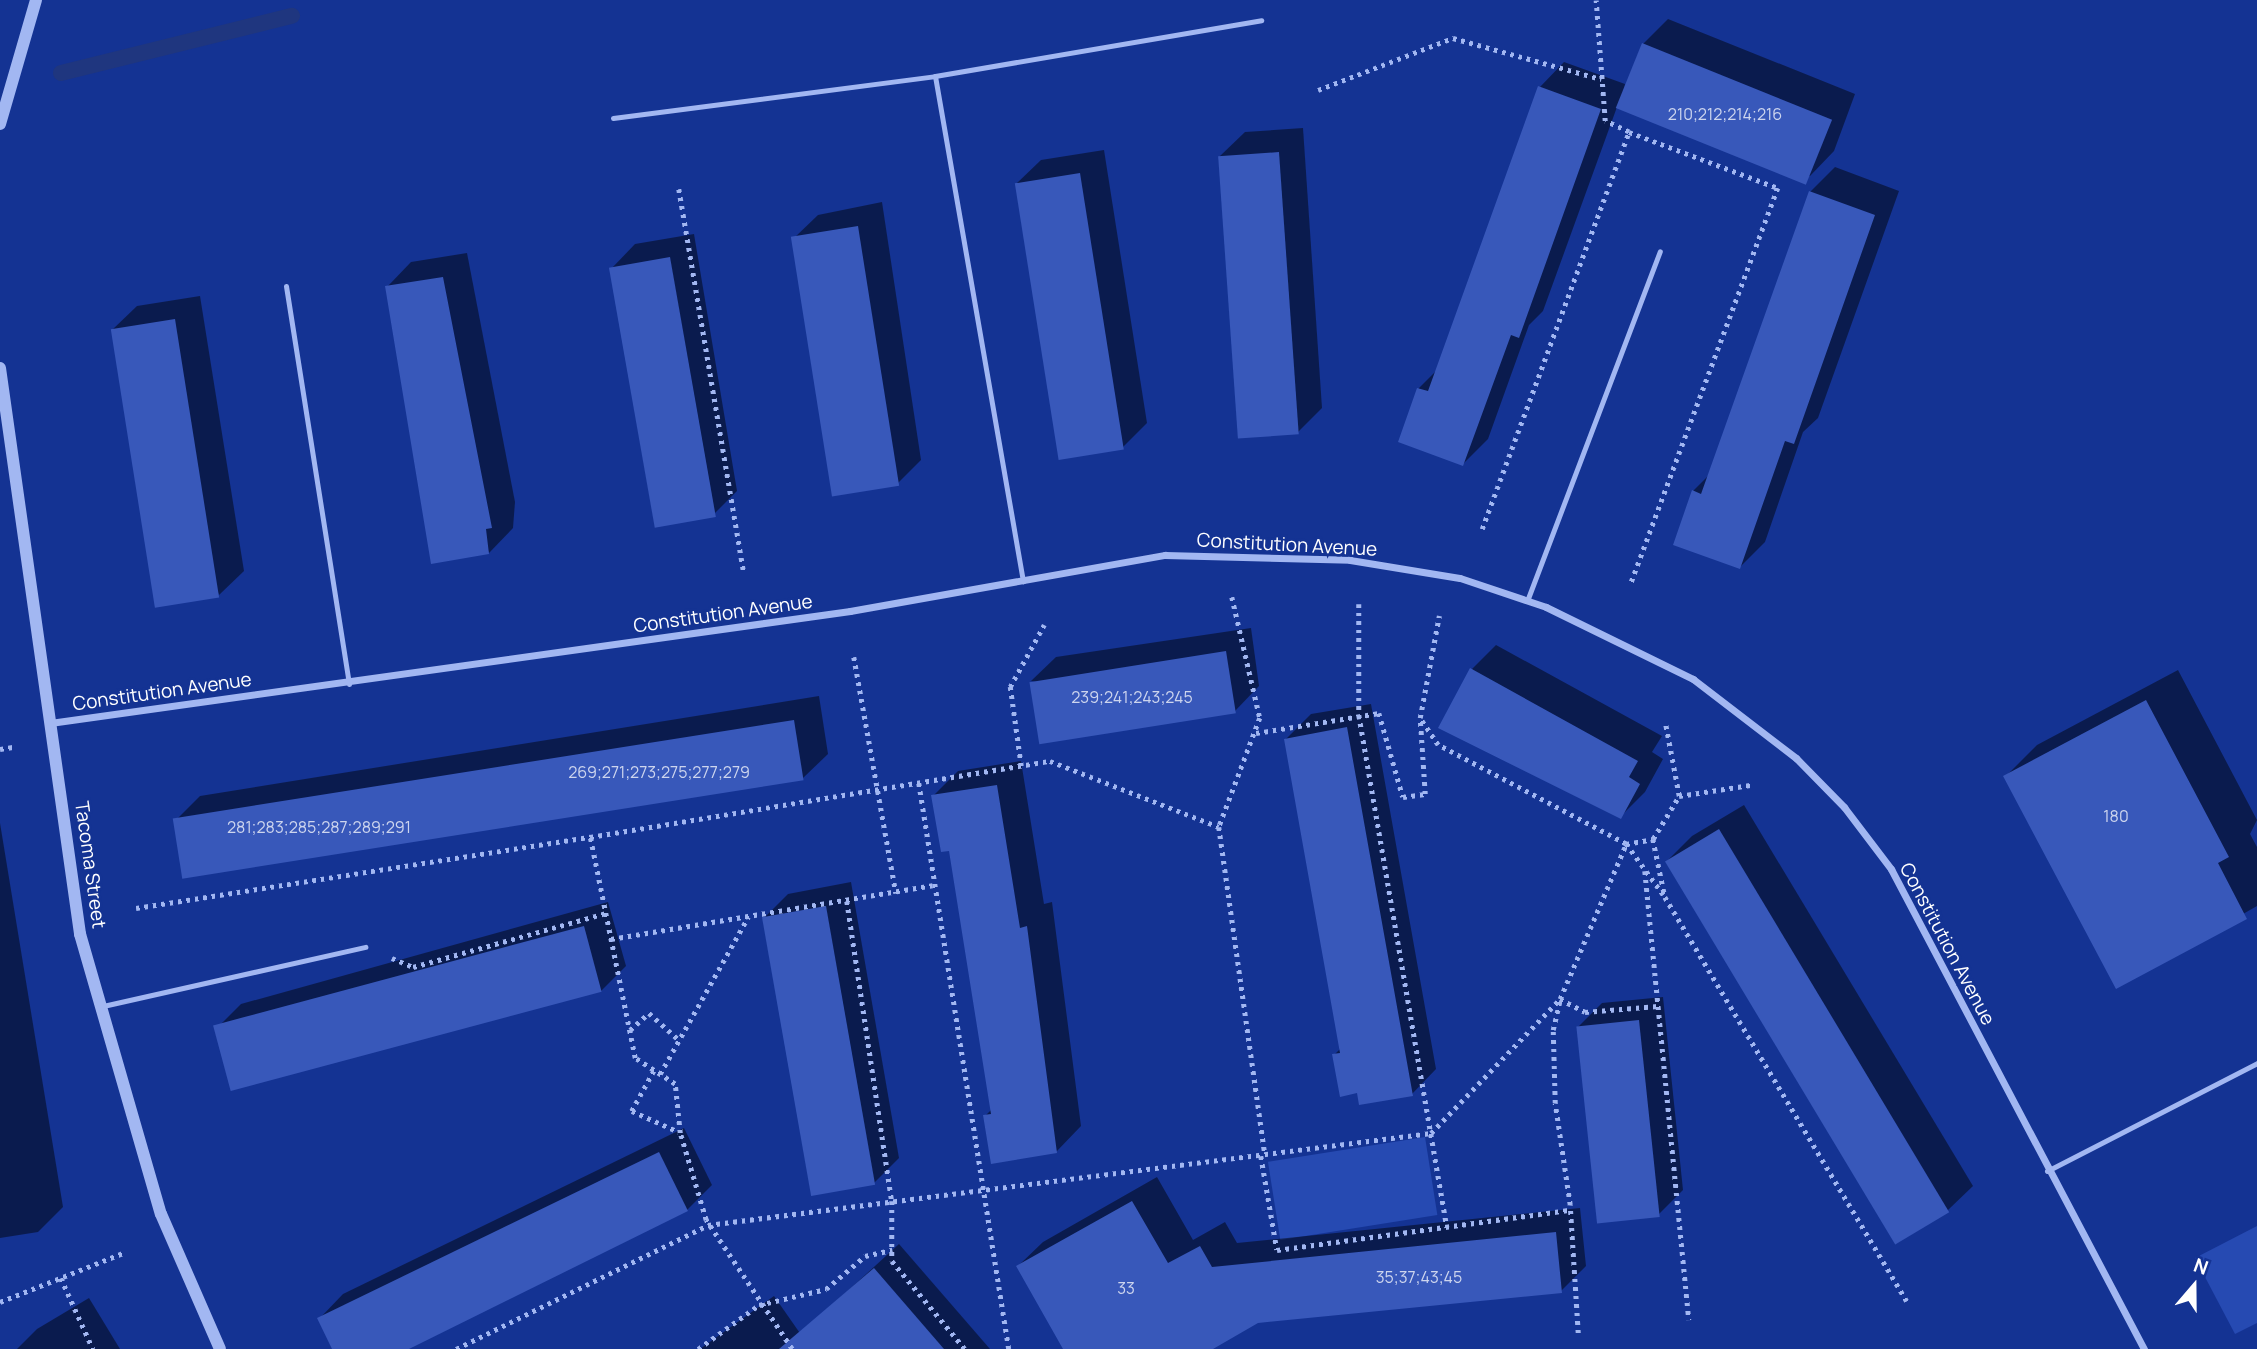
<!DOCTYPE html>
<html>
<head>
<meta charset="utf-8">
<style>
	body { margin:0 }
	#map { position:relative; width:2257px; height:1349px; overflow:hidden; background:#143393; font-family:Manrope,sans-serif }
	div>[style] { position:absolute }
	.green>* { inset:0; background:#264ab2; transform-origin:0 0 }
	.shadow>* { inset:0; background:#0007 }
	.stream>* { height:16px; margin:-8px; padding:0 8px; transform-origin:8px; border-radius:8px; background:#1f367f }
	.building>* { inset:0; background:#3858ba; transform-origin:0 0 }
	.path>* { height:4.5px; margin-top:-2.25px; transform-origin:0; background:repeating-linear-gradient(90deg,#a2b7f2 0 3.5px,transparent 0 8.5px) }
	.service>* { height:5px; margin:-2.5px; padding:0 2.5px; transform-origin:2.5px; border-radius:2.5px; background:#a2b7f2 }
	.minor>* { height:7px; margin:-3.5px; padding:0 3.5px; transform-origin:3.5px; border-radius:3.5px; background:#a2b7f2 }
	.tertiary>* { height:12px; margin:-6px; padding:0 6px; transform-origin:6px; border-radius:6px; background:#a2b7f2 }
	span { translate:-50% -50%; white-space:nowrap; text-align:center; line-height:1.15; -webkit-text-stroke:5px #143393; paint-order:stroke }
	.number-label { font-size:16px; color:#cdd5ee }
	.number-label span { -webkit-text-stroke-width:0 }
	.street-label { font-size:19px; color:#fff }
	.north { position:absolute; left:2159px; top:1251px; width:70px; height:70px; -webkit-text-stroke:5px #143393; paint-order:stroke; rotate:20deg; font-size:19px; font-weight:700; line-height:28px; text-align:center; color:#fff }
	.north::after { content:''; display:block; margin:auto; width:24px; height:32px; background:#fff; clip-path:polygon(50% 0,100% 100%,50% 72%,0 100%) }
</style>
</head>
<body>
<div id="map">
	<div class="green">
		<div style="left:1425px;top:1137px;width:79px;height:159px;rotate:81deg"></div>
		<div style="clip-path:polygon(2257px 1226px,2257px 1323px,2235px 1334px,2195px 1258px)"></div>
	</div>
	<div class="shadow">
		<div style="clip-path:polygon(1668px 19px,1855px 94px,1834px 151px,1810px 176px,1617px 107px,1543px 311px,1529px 325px,1488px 439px,1463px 464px,1400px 441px,1419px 388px,1437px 370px,1540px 87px,1564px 62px,1625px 84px,1623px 99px,1643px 44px)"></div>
		<div style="clip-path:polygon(1303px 128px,1322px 408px,1297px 433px,1220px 156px,1245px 132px)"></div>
		<div style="clip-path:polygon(1104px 150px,1147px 423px,1122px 448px,1016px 184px,1041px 160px)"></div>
		<div style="clip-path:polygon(1835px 167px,1899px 191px,1818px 418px,1803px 432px,1765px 542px,1740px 567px,1693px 491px,1710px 474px,1810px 192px)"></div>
		<div style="clip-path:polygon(882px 202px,921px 460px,896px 485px,793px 239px,818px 215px)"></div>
		<div style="clip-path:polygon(694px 234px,737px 491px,713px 515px,611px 269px,635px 244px)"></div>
		<div style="clip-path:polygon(467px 253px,515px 502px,513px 528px,489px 553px,387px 287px,411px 262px)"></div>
		<div style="clip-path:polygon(200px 296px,244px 571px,219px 595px,112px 330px,137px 306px)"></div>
		<div style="clip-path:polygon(1251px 628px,1259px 686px,1235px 711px,1031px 681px,1056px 657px)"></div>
		<div style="clip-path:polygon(1496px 645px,1662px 736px,1652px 752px,1663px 759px,1645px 792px,1620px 817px,1472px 669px)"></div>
		<div style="clip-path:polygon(2178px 670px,2257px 820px,2250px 834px,2257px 847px,2257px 906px,2117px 986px,2006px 776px,2037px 745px)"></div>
		<div style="clip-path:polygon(819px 696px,828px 754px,803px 778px,175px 821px,200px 796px)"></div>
		<div style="clip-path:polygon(1371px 704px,1436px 1069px,1412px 1094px,1334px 1055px,1341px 1048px,1286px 739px,1311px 714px)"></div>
		<div style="clip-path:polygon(1021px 761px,1044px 904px,1052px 902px,1081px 1126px,1057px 1151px,985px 1116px,992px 1109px,950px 849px,933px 796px,958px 771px)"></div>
		<div style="clip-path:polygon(1744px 805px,1973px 1186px,1948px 1210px,1896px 1241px,1667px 861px,1692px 836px)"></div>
		<div style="clip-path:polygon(0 823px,63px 1207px,38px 1232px,0 1238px)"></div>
		<div style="clip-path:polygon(851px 882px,899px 1158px,874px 1183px,764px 918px,788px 894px)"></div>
		<div style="clip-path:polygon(608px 902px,626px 966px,601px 991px,216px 1029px,241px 1004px)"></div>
		<div style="clip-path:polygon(1663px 997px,1683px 1190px,1658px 1215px,1577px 1028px,1602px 1003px)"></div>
		<div style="clip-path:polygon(684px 1128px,712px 1185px,687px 1210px,405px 1349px,334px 1349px,319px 1319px,343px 1294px)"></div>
		<div style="clip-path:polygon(1157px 1177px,1193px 1240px,1225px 1222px,1237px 1243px,1580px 1208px,1586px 1266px,1561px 1291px,1258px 1321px,1209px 1349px,1065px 1349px,1018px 1266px,1043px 1242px)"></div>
		<div style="clip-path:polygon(899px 1244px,990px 1349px,861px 1349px,827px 1310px)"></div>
		<div style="clip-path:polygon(774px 1296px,811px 1349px,700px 1349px)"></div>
		<div style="clip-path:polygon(89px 1298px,120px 1349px,17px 1349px,37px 1329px)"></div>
	</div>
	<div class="stream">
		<div style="left:61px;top:73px;width:238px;rotate:-13.9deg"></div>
	</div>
	<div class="building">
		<div style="left:1642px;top:43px;width:205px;height:70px;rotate:22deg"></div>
		<div style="clip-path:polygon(1538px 86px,1601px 109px,1519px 338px,1511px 335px,1463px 466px,1398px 442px,1417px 388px,1428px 391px)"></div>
		<div style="left:1279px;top:152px;width:283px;height:61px;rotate:86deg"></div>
		<div style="left:1080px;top:173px;width:280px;height:66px;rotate:81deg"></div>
		<div style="clip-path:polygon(1809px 191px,1875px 215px,1794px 444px,1785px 441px,1740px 569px,1673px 545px,1692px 490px,1701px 494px)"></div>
		<div style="left:858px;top:226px;width:263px;height:68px;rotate:81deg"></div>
		<div style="left:670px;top:257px;width:264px;height:62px;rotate:80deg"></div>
		<div style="clip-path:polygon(443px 277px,492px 528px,486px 529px,489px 554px,431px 564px,385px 286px)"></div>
		<div style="left:175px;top:319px;width:282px;height:65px;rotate:81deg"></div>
		<div style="left:1226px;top:651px;width:63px;height:199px;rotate:81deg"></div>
		<div style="clip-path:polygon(1470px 668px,1638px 761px,1629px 777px,1640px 784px,1621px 819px,1438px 728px)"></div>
		<div style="clip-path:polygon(2146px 700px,2229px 857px,2218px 863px,2247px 919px,2116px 989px,2003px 776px)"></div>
		<div style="left:794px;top:720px;width:61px;height:629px;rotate:81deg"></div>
		<div style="clip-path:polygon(1347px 727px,1413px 1096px,1359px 1105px,1357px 1093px,1340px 1097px,1332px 1054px,1340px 1053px,1284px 739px)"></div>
		<div style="clip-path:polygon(997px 785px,1020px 928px,1027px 926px,1057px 1153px,991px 1164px,983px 1115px,991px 1114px,949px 851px,941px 852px,931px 795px)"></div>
		<div style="left:1719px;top:829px;width:447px;height:63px;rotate:59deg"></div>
		<div style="left:826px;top:906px;width:283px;height:65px;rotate:80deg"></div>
		<div style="left:584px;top:926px;width:68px;height:384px;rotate:75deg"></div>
		<div style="left:1639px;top:1020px;width:198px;height:63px;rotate:84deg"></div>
		<div style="clip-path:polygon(659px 1152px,688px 1211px,409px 1349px,332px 1349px,317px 1318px)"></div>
		<div style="clip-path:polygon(1132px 1201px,1168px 1263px,1200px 1246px,1212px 1267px,1556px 1232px,1562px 1293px,1258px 1323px,1213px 1349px,1063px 1349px,1016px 1266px)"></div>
		<div style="clip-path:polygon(874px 1268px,944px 1349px,779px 1349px)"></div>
	</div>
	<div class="path">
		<div style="left:1318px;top:90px;width:145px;rotate:-21.1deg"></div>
		<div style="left:1453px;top:38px;width:154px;rotate:15.5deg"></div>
		<div style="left:1629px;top:132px;width:159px;rotate:20.6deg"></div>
		<div style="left:1778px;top:188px;width:424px;rotate:110.4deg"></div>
		<div style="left:679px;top:189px;width:389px;rotate:80.4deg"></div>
		<div style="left:1482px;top:529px;width:423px;rotate:-69.7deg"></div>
		<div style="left:1629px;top:132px;width:26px;rotate:-155deg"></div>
		<div style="left:1605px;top:121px;width:121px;rotate:-94.3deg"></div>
		<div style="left:1232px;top:597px;width:124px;rotate:77deg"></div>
		<div style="left:1260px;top:718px;width:116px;rotate:110.6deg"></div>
		<div style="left:1219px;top:827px;width:331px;rotate:82deg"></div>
		<div style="left:1359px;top:604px;width:111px;rotate:90deg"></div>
		<div style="left:1359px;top:715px;width:520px;rotate:80.25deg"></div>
		<div style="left:854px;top:657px;width:240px;rotate:79.9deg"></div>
		<div style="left:1256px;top:733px;width:125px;rotate:-9.2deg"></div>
		<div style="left:1379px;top:713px;width:87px;rotate:74.1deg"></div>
		<div style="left:1403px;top:797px;width:22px;rotate:-8deg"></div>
		<div style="left:1425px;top:794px;width:75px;rotate:-93.8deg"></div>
		<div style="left:0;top:749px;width:13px;rotate:-9deg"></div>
		<div style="left:1021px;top:766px;width:80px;rotate:-97.9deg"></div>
		<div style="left:1010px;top:687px;width:71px;rotate:-61.3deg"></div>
		<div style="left:919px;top:783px;width:573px;rotate:80.97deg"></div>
		<div style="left:1679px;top:796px;width:72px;rotate:-8.8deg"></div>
		<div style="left:1653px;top:839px;width:59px;rotate:78.3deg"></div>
		<div style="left:1665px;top:897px;width:471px;rotate:59.1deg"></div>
		<div style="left:1645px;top:871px;width:451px;rotate:84.4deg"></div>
		<div style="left:1663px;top:895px;width:63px;rotate:-126deg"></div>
		<div style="left:1626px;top:844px;width:27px;rotate:-10deg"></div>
		<div style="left:1653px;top:839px;width:50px;rotate:-58.8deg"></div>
		<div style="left:1679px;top:796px;width:75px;rotate:-100.7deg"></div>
		<div style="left:847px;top:901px;width:303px;rotate:81.5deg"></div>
		<div style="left:892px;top:1201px;width:60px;rotate:90deg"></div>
		<div style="left:892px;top:1261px;width:114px;rotate:50.3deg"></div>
		<div style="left:136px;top:908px;width:460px;rotate:-8.9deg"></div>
		<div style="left:611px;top:939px;width:326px;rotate:-9.5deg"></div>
		<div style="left:392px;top:958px;width:23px;rotate:23deg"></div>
		<div style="left:413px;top:967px;width:200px;rotate:-15.6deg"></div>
		<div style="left:630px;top:1030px;width:25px;rotate:-42deg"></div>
		<div style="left:649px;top:1013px;width:40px;rotate:42deg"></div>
		<div style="left:654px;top:1071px;width:46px;rotate:118.8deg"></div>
		<div style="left:632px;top:1111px;width:51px;rotate:24.1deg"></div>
		<div style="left:660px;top:1074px;width:180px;rotate:-60.7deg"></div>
		<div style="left:1261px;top:1156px;width:95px;rotate:80.3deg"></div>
		<div style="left:1277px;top:1250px;width:296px;rotate:-7.8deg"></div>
		<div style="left:61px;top:1278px;width:78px;rotate:65.7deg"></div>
		<div style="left:0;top:1302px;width:132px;rotate:-21.7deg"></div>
		<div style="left:1578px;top:1333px;width:128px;rotate:-93.6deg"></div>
		<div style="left:1570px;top:1205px;width:103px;rotate:-98.4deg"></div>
		<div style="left:1555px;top:1103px;width:73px;rotate:-91.6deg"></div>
		<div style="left:1553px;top:1030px;width:32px;rotate:-77deg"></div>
		<div style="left:1560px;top:999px;width:28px;rotate:27deg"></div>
		<div style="left:1585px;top:1012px;width:73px;rotate:-4.7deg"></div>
		<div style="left:456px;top:1349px;width:281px;rotate:-26.2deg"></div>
		<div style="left:708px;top:1225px;width:729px;rotate:-7.25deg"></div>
		<div style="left:1431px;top:1133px;width:186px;rotate:-46.1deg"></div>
		<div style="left:1560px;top:999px;width:168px;rotate:-66.9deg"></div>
		<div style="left:1626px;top:844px;width:212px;rotate:-152.2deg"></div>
		<div style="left:1438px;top:745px;width:32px;rotate:-124deg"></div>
		<div style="left:1420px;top:718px;width:104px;rotate:-79.4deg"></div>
		<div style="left:698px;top:1349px;width:75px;rotate:-35.8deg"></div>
		<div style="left:759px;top:1305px;width:69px;rotate:-13.4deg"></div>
		<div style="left:826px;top:1289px;width:51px;rotate:-40.2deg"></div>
		<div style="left:865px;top:1256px;width:28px;rotate:-13deg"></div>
		<div style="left:792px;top:1349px;width:155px;rotate:-123.7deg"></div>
		<div style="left:706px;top:1220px;width:91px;rotate:-106.6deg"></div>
		<div style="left:680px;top:1133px;width:49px;rotate:-95.8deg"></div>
		<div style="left:675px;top:1084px;width:48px;rotate:-147deg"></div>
		<div style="left:635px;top:1058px;width:226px;rotate:-101.5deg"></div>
		<div style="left:590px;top:837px;width:466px;rotate:-9.4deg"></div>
		<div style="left:1050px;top:761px;width:181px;rotate:21.3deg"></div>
	</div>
	<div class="service">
		<div style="left:935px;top:76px;width:513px;rotate:80.12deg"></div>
		<div style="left:613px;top:118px;width:325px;rotate:-7.4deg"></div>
		<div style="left:935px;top:76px;width:331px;rotate:-9.7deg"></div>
		<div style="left:286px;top:286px;width:403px;rotate:81deg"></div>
		<div style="left:1527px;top:601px;width:374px;rotate:-69.2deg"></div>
		<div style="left:103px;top:1006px;width:269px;rotate:-12.7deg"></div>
		<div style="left:2047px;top:1171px;width:236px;rotate:-27.2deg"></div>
	</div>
	<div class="minor">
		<div style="left:50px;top:723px;width:808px;rotate:-7.97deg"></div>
		<div style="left:850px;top:611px;width:320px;rotate:-10.1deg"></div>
		<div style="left:1165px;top:555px;width:185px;rotate:1.5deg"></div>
		<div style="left:1350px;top:560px;width:111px;rotate:9.3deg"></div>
		<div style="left:1460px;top:578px;width:91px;rotate:18.6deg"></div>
		<div style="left:1546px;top:607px;width:164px;rotate:26.1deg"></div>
		<div style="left:1693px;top:679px;width:130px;rotate:37.5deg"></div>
		<div style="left:1796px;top:758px;width:69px;rotate:45.6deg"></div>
		<div style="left:1844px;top:807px;width:78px;rotate:52.8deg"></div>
		<div style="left:1891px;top:869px;width:543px;rotate:62.21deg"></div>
	</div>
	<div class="tertiary">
		<div style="left:0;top:124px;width:129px;rotate:-73.8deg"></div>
		<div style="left:0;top:368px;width:572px;rotate:81.95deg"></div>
		<div style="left:80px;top:934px;width:291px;rotate:73.9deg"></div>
		<div style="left:161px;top:1214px;width:147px;rotate:66.4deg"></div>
	</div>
	<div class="number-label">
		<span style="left:1725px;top:114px">210;212;214;216</span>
		<span style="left:1132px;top:697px">239;241;243;245</span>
		<span style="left:659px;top:772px">269;271;273;275;277;279</span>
		<span style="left:2116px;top:816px">180</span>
		<span style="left:319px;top:827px">281;283;285;287;289;291</span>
		<span style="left:1419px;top:1277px">35;37;43;45</span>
		<span style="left:1126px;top:1288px">33</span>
	</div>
	<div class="street-label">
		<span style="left:1287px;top:545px;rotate:3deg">Constitution Avenue</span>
		<span style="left:723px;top:614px;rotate:-8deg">Constitution Avenue</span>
		<span style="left:162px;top:692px;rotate:-8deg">Constitution Avenue</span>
		<span style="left:90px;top:865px;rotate:82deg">Tacoma Street</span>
		<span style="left:1947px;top:944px;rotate:62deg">Constitution Avenue</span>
	</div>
	<div class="north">N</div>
</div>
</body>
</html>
